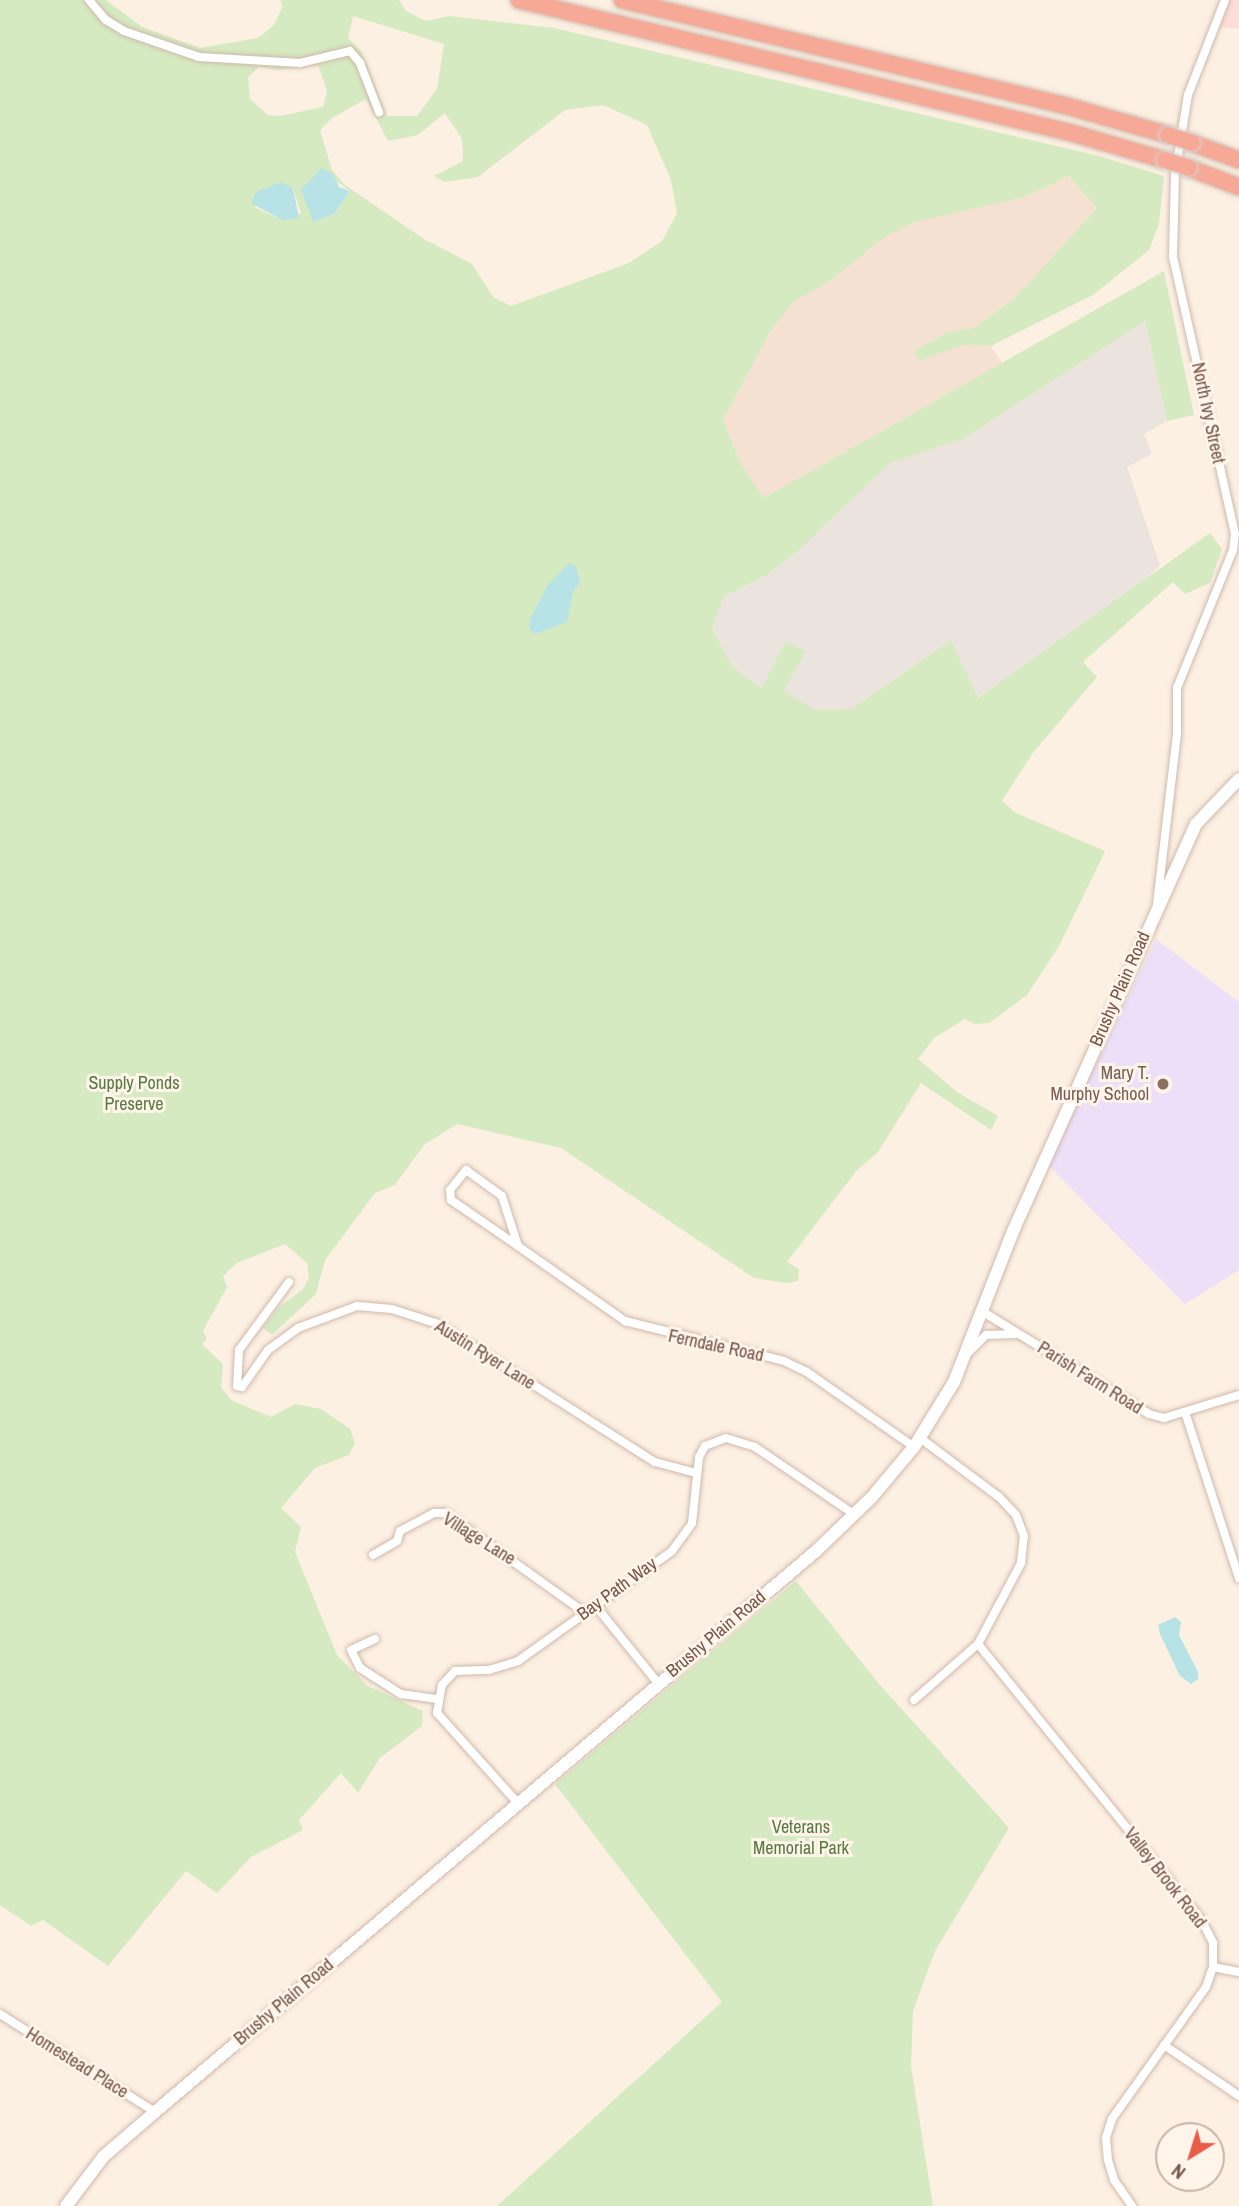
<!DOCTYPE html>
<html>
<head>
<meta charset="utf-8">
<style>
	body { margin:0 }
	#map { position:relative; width:1239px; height:2206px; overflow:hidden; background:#fcf0e2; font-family:"Archivo Narrow",sans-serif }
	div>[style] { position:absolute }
	.residential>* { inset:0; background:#f4e1d1 }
	.commercial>* { inset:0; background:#fdded6 }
	.industrial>* { inset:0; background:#ebe3dd }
	.education>* { inset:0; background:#eddff8 }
	.green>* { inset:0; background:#d5eac1 }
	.water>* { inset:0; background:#b7e3e6 }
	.roads { filter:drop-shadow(0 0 2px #d0b9ac) drop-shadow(0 0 2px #d0b9ac) }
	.street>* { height:8px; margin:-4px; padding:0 4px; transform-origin:4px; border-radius:4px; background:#fff }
	.secondary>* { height:12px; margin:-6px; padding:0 6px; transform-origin:6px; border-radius:6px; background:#fff }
	.highway>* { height:16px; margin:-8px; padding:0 8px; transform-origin:8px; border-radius:8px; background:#f7a998 }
	.bridges { filter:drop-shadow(0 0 2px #d8cfcc) drop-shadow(0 0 2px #d8cfcc) }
	.highway-bridge>* { height:16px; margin:-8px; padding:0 8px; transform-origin:8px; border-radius:8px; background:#f7a998 }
	.dots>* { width:19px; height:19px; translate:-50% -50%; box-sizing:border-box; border:4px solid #fff4e9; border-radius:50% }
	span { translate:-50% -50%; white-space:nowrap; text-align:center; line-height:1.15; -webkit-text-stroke:6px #fff4e9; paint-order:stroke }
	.street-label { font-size:18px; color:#745448 }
	.education-label { font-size:18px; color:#785e54 }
	.right { translate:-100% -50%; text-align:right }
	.park-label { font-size:18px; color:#567a41 }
	.north { position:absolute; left:1155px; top:2122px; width:70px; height:70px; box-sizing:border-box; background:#fff4e9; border:2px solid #c7b4a9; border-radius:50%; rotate:218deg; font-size:19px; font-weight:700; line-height:28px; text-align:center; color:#745448 }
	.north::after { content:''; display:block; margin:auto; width:24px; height:32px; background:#e85d46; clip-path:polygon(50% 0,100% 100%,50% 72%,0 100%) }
</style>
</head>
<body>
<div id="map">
	<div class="residential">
		<div style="clip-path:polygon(1068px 176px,1098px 207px,1013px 300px,973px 328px,949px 332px,919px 361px,962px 345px,991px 346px,1002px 363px,764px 498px,740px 462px,723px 420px,770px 332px,793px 302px,829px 282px,886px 236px,916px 222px,1024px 197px)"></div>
	</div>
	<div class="commercial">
		<div style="clip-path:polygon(1225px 0,1239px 0,1239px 29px,1214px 27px)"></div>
	</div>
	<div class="industrial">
		<div style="clip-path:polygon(1145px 321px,1167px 421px,1144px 434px,1152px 454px,1127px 467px,1160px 565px,1126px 597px,977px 698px,951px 640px,852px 709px,815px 710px,784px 691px,785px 643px,763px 688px,732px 666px,712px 628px,724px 596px,767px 575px,799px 550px,890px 463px,963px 439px)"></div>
	</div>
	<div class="education">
		<div style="clip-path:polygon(1156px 939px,1239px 1002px,1239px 1270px,1185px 1304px,1048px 1165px)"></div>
	</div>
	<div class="green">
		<div style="clip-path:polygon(evenodd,0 0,106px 0,142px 27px,200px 48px,258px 38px,274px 25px,283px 6px,280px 0,399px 0,406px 11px,426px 21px,449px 16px,554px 28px,1099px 156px,1164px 176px,1159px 224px,1149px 250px,1093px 295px,991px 346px,962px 345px,919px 361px,914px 351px,949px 332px,973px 328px,1013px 300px,1097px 208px,1069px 176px,1024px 197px,916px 222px,886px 236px,829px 282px,793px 302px,770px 332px,723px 420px,740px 462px,764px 498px,1164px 271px,1194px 415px,1167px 421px,1145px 321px,963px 439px,890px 463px,799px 550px,767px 575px,724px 596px,712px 628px,732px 666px,762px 688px,785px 642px,806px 651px,784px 691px,815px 710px,852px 709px,951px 640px,978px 698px,1210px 533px,1222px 549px,1210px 583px,1185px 594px,1173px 582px,1083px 662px,1097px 677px,1032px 754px,1002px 801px,1016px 813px,1105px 851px,1059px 946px,1027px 995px,989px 1023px,974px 1024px,965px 1019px,934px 1038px,918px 1059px,957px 1092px,998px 1116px,991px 1130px,921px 1083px,878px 1152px,857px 1170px,787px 1262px,799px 1269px,798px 1281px,786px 1283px,754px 1278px,561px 1148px,457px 1124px,424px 1145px,395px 1185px,375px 1193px,325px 1260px,316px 1294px,272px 1335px,263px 1328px,279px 1307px,302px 1290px,309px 1278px,307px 1263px,285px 1244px,237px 1263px,223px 1276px,227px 1287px,203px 1331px,207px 1339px,202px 1344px,223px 1364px,221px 1387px,231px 1400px,271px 1417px,295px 1404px,321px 1409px,350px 1429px,355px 1443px,349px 1455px,315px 1468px,281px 1508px,301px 1527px,295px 1552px,337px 1655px,368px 1686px,423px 1711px,422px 1726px,380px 1758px,358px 1793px,341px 1773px,299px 1820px,303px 1830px,251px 1857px,217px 1893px,186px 1871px,108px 1966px,43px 1920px,31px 1926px,0 1905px,0 0,353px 16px,444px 44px,437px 89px,417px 116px,387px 116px,362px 52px,348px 38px,353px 16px,0 0,318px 65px,327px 91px,323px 107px,280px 116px,268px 115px,250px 99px,248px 77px,259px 67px,278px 70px,318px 65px,0 0,366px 99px,388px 141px,418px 135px,445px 113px,462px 139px,463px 161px,434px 176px,444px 182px,478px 177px,565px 110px,603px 105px,647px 125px,671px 180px,677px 213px,662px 241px,629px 263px,511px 306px,493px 297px,472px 264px,424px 239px,345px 185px,332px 170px,320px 130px,332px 118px,366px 99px,0 0,336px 181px,350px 191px,334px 214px,313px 222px,336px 181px,0 0,293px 188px,301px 213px,282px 220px,254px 207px,293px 188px)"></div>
		<div style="clip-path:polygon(796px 1581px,880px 1685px,1009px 1828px,935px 1951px,913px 2011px,911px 2066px,933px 2206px,497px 2206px,722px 2002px,555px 1784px)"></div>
	</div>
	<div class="water">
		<div style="clip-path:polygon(322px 168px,333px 174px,339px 187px,350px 191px,334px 214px,313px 222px,301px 189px)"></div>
		<div style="clip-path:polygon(281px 182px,293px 188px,299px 218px,282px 220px,251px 203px,256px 192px)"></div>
		<div style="clip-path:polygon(569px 563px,576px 567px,580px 582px,573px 592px,567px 622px,535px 634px,529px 628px,531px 617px,548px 585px)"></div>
		<div style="clip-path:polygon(1175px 1617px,1181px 1622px,1179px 1635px,1198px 1672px,1198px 1679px,1191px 1684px,1180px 1676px,1160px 1634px,1158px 1625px)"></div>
	</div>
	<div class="roads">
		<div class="street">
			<div style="left:89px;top:0;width:26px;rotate:50deg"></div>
			<div style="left:106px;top:20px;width:21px;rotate:31deg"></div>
			<div style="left:124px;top:31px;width:79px;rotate:19.1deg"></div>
			<div style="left:199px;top:57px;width:101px;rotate:3.4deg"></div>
			<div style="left:300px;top:63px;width:51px;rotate:-13.5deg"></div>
			<div style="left:350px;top:51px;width:16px;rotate:50deg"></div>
			<div style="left:360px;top:63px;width:53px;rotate:68.8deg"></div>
			<div style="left:1157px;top:904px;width:172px;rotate:-83.3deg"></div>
			<div style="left:1177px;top:733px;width:45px;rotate:-90deg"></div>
			<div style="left:1177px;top:688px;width:149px;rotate:-67.9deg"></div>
			<div style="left:1233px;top:550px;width:16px;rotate:-83deg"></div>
			<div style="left:1235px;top:534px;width:285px;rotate:-102.6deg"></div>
			<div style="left:1173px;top:256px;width:82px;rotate:-88.6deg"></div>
			<div style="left:1175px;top:174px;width:80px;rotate:-80.7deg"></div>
			<div style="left:1188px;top:95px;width:102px;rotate:-68.7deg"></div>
			<div style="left:466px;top:1170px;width:44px;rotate:35.8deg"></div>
			<div style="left:502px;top:1196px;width:52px;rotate:72.3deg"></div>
			<div style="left:518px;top:1246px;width:81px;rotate:-145.5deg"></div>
			<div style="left:451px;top:1200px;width:10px;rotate:-96deg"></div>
			<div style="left:450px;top:1190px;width:26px;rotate:-51deg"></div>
			<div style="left:518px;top:1246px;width:131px;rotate:35deg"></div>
			<div style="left:625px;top:1321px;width:164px;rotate:14.1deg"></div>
			<div style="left:784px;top:1361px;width:25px;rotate:26deg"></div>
			<div style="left:807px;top:1372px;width:131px;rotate:35deg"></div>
			<div style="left:289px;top:1282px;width:84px;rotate:126.3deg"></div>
			<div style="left:239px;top:1350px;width:36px;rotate:93deg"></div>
			<div style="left:237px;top:1386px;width:5px;rotate:11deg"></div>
			<div style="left:242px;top:1387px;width:45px;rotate:-54.9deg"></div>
			<div style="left:268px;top:1350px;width:37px;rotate:-36deg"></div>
			<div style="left:298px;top:1328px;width:63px;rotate:-20.4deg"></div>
			<div style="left:357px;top:1306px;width:35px;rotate:5deg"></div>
			<div style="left:392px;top:1309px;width:48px;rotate:18.1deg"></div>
			<div style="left:438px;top:1324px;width:257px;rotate:32.5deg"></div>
			<div style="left:655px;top:1462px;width:42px;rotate:15deg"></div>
			<div style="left:980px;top:1310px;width:198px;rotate:31.6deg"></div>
			<div style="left:1149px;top:1414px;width:16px;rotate:15deg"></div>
			<div style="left:1164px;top:1418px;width:78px;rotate:-17deg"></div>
			<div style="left:967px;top:1354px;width:27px;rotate:-45deg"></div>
			<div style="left:986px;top:1335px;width:30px;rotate:-2deg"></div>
			<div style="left:1185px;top:1412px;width:175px;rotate:72deg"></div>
			<div style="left:373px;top:1555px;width:28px;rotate:-30deg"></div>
			<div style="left:397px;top:1541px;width:10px;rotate:-73deg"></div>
			<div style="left:400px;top:1531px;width:38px;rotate:-28deg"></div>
			<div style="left:434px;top:1513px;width:11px"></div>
			<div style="left:445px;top:1513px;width:171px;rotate:35.5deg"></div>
			<div style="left:595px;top:1605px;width:100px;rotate:51.1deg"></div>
			<div style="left:375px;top:1639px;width:26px;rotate:155deg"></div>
			<div style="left:351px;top:1650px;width:20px;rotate:63deg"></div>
			<div style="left:360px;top:1668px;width:49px;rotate:32.4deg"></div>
			<div style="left:401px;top:1694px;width:35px;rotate:8deg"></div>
			<div style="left:978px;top:1644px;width:356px;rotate:51deg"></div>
			<div style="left:1202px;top:1921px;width:25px;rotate:63deg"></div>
			<div style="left:1213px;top:1943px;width:24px;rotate:90deg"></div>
			<div style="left:1213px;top:1967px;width:21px;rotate:109deg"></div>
			<div style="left:1206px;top:1987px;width:162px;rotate:125.5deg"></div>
			<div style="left:1112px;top:2119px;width:20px;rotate:108deg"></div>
			<div style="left:1106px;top:2138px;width:22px;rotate:85deg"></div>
			<div style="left:1108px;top:2160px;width:21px;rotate:73deg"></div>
			<div style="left:1114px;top:2180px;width:32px;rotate:55deg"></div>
			<div style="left:914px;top:1700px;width:85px;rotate:-41.2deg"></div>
			<div style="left:978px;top:1644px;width:92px;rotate:-62deg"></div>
			<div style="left:1021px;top:1563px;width:27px;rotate:-84deg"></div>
			<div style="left:1024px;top:1536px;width:22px;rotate:-111deg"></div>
			<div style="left:1016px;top:1515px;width:25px;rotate:-133deg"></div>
			<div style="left:999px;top:1497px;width:99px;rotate:-143.2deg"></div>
			<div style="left:516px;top:1801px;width:118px;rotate:-131.9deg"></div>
			<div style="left:437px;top:1713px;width:28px;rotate:-80deg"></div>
			<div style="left:442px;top:1685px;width:19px;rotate:-47deg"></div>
			<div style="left:455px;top:1671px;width:34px;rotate:-2deg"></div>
			<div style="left:489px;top:1670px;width:30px;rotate:-17deg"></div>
			<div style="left:518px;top:1661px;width:189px;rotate:-35.5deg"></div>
			<div style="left:672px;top:1551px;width:34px;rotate:-54deg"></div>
			<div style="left:692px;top:1523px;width:66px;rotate:-83.9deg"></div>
			<div style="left:699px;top:1457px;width:13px;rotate:-61deg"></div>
			<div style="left:705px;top:1446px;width:22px;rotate:-21deg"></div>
			<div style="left:726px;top:1438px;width:30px;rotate:17deg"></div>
			<div style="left:755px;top:1447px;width:121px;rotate:34.2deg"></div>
			<div style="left:1213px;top:1967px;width:26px;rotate:11deg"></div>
			<div style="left:0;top:2014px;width:183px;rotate:32.3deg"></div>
			<div style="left:1164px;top:2045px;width:91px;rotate:34.2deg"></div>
		</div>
		<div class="secondary">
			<div style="left:66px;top:2206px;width:63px;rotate:-52.8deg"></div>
			<div style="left:104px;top:2156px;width:67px;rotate:-40.8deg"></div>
			<div style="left:155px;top:2112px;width:867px;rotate:-40.32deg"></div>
			<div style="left:816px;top:1551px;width:78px;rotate:-44deg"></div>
			<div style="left:872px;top:1497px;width:65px;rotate:-50deg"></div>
			<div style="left:914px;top:1447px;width:76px;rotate:-58.4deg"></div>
			<div style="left:954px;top:1382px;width:164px;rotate:-68.6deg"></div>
			<div style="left:1014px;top:1229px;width:444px;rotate:-65.8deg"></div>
			<div style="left:1196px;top:824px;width:62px;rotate:-46.3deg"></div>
		</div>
		<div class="highway">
			<div style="left:519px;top:0;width:569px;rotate:13.52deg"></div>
			<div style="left:1072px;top:133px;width:97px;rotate:16.2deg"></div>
			<div style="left:622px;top:0;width:457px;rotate:13.4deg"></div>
			<div style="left:1067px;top:106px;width:105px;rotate:16deg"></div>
			<div style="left:1192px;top:143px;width:50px;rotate:19.9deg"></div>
			<div style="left:1189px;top:168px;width:53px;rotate:20.8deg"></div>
		</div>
	</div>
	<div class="bridges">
		<div class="highway-bridge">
			<div style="left:1168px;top:135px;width:25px;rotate:18deg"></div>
			<div style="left:1165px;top:160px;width:25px;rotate:18deg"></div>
		</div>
	</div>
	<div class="dots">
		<div style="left:1163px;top:1084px;background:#8d6e63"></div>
	</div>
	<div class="street-label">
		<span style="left:1208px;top:413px;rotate:78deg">North Ivy Street</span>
		<span style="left:1120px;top:989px;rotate:-66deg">Brushy Plain Road</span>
		<span style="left:716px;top:1346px;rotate:12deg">Ferndale Road</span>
		<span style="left:485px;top:1355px;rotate:32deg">Austin Ryer Lane</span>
		<span style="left:1090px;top:1378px;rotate:32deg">Parish Farm Road</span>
		<span style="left:479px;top:1539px;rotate:32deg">Village Lane</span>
		<span style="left:617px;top:1589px;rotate:-36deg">Bay Path Way</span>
		<span style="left:716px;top:1634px;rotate:-40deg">Brushy Plain Road</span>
		<span style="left:1165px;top:1878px;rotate:52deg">Valley Brook Road</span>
		<span style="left:284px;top:2002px;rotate:-40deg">Brushy Plain Road</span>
		<span style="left:77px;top:2063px;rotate:32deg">Homestead Place</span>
	</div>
	<div class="education-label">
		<span class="right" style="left:1149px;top:1084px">Mary T.<br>Murphy School</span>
	</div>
	<div class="park-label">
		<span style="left:134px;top:1094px">Supply Ponds<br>Preserve</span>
		<span style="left:801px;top:1838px">Veterans<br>Memorial Park</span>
	</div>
	<div class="north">N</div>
</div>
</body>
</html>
